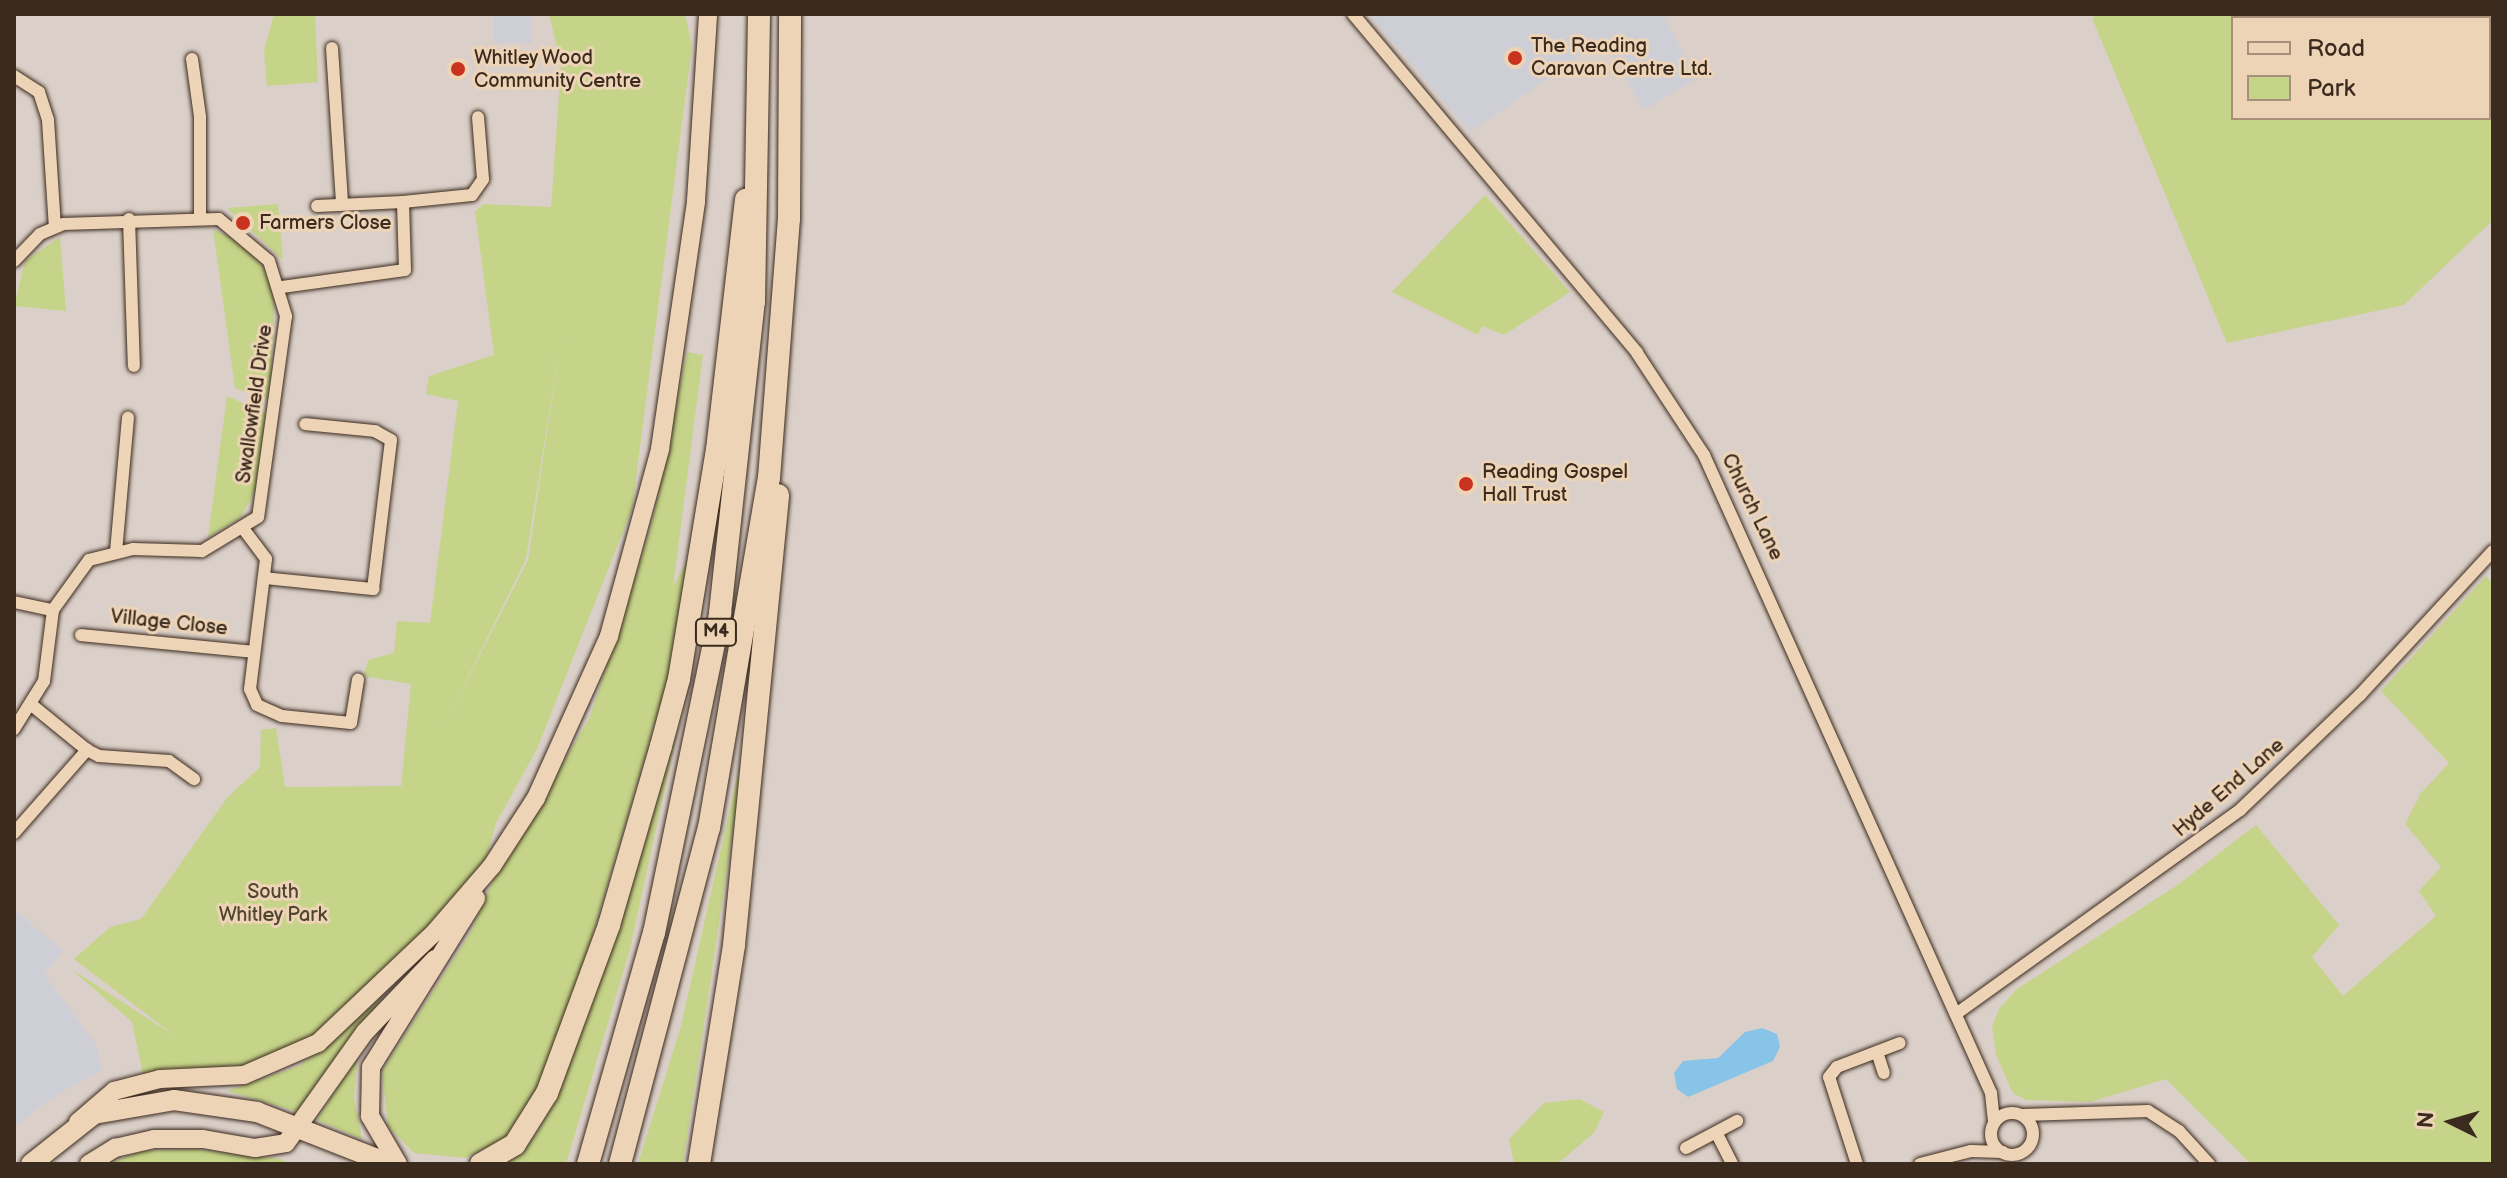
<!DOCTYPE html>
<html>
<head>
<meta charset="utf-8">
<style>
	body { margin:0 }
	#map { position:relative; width:2507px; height:1178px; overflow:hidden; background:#dbd0c9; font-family:"Balsamiq Sans",sans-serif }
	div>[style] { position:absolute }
	.built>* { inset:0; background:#ceced6; transform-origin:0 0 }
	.green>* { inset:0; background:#c5d488 }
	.water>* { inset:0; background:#87c4e7 }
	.roads { filter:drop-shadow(0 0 2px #3b2a1e) drop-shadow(0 0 2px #3b2a1e) }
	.minor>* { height:12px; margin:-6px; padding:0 6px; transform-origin:6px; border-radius:6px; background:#eed4b6 }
	.minor>.ring { margin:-6px; padding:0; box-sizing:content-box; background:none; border:12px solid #eed4b6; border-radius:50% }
	.secondary>* { height:18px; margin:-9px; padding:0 9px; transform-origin:9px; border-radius:9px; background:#eed4b6 }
	.trunk>* { height:20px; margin:-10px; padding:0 10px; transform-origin:10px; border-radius:10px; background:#eed4b6 }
	.motorway>* { height:22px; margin:-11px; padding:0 11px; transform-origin:11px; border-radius:11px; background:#eed4b6 }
	.dots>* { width:22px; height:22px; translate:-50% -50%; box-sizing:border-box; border:4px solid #eed4b6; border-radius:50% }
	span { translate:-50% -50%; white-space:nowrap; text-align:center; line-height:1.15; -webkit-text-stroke:6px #eed4b6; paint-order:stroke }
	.shield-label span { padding:2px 6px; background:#eed4b6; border:2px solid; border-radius:6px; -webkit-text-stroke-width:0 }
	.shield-label { font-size:18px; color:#3b2a1e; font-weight:700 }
	.poi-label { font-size:20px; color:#3b2a1e }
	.left { translate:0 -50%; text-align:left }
	.street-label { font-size:20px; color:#3b2a1e }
	.park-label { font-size:20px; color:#50442e }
	.frame { position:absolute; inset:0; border:16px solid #3b2a1e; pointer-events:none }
	.legend { position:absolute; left:2231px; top:16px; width:260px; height:104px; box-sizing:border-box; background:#eed4b6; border:2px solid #a69079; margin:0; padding:10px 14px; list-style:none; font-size:24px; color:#3b2a1e }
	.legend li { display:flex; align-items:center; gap:16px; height:40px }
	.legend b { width:40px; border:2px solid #a69079 }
	.north { position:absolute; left:2411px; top:1082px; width:80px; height:80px; -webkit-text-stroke:6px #eed4b6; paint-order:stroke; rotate:275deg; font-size:22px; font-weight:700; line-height:32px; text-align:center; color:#3b2a1e }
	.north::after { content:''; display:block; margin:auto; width:28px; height:36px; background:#3b2a1e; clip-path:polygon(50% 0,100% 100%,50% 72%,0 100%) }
</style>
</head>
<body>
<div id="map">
	<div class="built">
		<div style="left:494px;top:14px;width:38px;height:29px"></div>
		<div style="clip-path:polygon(1369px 14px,1662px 14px,1697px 78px,1644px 110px,1604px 40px,1470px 132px)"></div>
		<div style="clip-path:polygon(14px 909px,63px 951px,44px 974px,95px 1043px,102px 1070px,51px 1098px,14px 1128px)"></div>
	</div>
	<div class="green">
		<div style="clip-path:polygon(274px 14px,315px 14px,318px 82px,267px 86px,264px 51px)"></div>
		<div style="clip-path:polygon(evenodd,549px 14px,685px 14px,692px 46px,632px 509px,537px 749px,496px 823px,486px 858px,455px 901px,307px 1046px,263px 1067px,143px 1075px,132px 1022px,71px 969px,175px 1036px,74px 959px,110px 927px,141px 919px,227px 798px,260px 767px,261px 730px,276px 728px,285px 787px,401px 786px,411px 684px,364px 676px,368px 660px,394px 653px,397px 621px,430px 623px,458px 401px,426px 394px,429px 376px,494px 355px,475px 211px,484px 204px,551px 207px,561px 65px,549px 14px,561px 338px,528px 560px,442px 730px,526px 559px,561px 338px)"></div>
		<div style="clip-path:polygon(evenodd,2098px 14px,2493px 14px,2493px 220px,2404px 305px,2227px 343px,2092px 18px,2098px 14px,2233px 18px,2489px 18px,2489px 118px,2233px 118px,2233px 18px)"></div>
		<div style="clip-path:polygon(1485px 195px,1570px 292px,1504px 335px,1482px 326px,1478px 335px,1392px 292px)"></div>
		<div style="clip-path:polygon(278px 204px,283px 260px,227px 208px)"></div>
		<div style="clip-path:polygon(213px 229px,251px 247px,275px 289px,270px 400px,235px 388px)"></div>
		<div style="clip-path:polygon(60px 237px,66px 311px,14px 306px,25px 261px)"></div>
		<div style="clip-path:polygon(687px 352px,703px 355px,673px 587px,690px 555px,666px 686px,568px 1018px,546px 1080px,511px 1135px,466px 1158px,414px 1153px,388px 1126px,382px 1071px,471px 932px,493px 880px,590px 717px,651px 527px)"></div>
		<div style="clip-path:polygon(227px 396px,267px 414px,258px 487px,240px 518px,208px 537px)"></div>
		<div style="clip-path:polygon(2486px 576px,2493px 584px,2493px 1164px,2251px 1164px,2166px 1079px,2090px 1102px,2026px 1100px,2013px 1093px,1996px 1055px,1992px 1026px,1999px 1009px,2017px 989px,2179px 884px,2256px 825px,2339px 925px,2312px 957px,2343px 996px,2436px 916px,2419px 891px,2441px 867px,2405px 824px,2421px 793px,2449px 763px,2381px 691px)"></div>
		<div style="clip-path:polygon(684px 700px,630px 949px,566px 1164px,507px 1164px,538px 1132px,556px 1096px,636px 867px)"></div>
		<div style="clip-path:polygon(748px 729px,683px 1164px,638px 1164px,681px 1026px)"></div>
		<div style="clip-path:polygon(383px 997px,298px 1112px,227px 1091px,299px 1066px)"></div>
		<div style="clip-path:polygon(358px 1055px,354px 1098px,362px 1139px,317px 1120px)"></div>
		<div style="clip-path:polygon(1580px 1099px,1604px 1112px,1594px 1133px,1557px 1164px,1514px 1164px,1509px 1139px,1544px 1103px)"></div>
		<div style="clip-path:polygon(192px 1149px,281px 1159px,288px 1164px,107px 1164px,142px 1151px)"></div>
	</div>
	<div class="water">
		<div style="clip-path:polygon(1762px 1028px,1777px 1034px,1780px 1047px,1773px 1061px,1688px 1097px,1677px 1089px,1674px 1073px,1683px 1061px,1718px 1058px,1745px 1032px)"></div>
	</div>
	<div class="roads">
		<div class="minor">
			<div style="left:1353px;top:14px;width:442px;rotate:50deg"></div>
			<div style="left:1637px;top:353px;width:122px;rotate:56.7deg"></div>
			<div style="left:1704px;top:455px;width:700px;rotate:65.78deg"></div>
			<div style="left:1991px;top:1093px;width:30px;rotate:84deg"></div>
			<div style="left:332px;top:48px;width:155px;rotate:86.3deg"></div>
			<div style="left:192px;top:59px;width:59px;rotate:82.1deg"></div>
			<div style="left:200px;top:117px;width:99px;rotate:90deg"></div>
			<div style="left:14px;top:76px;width:30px;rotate:33deg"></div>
			<div style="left:39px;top:92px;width:29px;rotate:72deg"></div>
			<div style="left:48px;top:120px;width:107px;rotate:86.3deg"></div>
			<div style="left:403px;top:202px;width:69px;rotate:-5.8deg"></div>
			<div style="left:472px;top:195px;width:19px;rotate:-55deg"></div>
			<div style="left:483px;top:179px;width:62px;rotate:-94.6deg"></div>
			<div style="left:129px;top:219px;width:147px;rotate:88.1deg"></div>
			<div style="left:14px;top:261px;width:37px;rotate:-46deg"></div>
			<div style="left:40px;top:234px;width:25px;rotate:-23deg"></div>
			<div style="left:63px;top:224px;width:156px;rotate:-1.8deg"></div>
			<div style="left:219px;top:219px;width:65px;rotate:40deg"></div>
			<div style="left:269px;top:261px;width:58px;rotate:72.8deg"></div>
			<div style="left:286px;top:316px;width:203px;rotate:97.9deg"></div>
			<div style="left:258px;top:517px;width:66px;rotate:148.7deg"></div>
			<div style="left:202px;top:551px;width:69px;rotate:-178.3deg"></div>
			<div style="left:133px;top:549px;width:45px;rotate:166deg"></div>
			<div style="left:89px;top:560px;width:62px;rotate:125.8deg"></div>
			<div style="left:53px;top:610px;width:72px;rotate:97.2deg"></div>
			<div style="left:44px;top:681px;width:57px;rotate:122deg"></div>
			<div style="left:282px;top:287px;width:124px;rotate:-7.9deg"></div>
			<div style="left:405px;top:270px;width:68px;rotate:-91.7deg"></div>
			<div style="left:403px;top:202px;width:86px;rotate:177.3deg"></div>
			<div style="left:242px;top:527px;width:40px;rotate:53deg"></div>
			<div style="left:266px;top:559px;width:131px;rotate:97deg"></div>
			<div style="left:250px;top:689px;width:17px;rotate:66deg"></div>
			<div style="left:257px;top:705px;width:27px;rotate:24deg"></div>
			<div style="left:282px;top:716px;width:69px;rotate:5.8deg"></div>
			<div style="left:351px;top:723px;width:44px;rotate:-80.8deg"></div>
			<div style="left:116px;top:552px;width:135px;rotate:-84.9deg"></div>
			<div style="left:264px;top:578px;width:110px;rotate:5.8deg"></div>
			<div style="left:373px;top:589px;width:150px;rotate:-83.1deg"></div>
			<div style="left:391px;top:440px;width:18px;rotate:-151deg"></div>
			<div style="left:375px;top:431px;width:70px;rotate:-174.3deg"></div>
			<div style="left:14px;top:602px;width:40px;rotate:12deg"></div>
			<div style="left:81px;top:635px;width:174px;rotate:5.6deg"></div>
			<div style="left:33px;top:706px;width:70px;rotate:39.2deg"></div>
			<div style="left:14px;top:833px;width:111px;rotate:-48.7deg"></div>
			<div style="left:87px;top:750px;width:13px;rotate:27deg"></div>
			<div style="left:99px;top:756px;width:70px;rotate:4.1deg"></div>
			<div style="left:169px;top:761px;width:31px;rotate:36deg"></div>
			<div style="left:1956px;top:1014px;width:350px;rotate:-35.7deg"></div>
			<div style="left:2240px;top:810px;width:166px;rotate:-43.8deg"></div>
			<div style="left:2360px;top:695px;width:196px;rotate:-47.3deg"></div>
			<div style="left:1877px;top:1052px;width:22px;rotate:72deg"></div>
			<div class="ring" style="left:1991px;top:1113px;width:30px;height:30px"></div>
			<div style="left:2023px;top:1115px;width:125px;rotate:-1.8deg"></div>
			<div style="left:2148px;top:1111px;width:37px;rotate:33deg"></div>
			<div style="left:2179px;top:1131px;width:45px;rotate:47.7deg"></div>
			<div style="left:1718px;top:1136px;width:31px;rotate:63deg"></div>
			<div style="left:1686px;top:1148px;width:58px;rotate:-27.9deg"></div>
			<div style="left:1857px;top:1164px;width:91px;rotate:-107.8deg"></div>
			<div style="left:1829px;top:1077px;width:13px;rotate:-51deg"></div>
			<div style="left:1837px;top:1067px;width:67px;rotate:-20.9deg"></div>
			<div style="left:1920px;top:1164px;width:53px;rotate:-14.3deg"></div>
			<div style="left:1971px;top:1151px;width:32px;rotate:2deg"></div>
		</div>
		<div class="secondary">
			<div style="left:78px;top:1122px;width:48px;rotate:-40.7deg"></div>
			<div style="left:114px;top:1091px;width:48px;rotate:-14.6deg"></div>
			<div style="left:160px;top:1079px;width:84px;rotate:-2.7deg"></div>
			<div style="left:244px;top:1075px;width:81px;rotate:-23.4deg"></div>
			<div style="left:318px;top:1043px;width:161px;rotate:-43.5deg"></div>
			<div style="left:435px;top:932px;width:87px;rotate:-49.2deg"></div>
			<div style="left:492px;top:866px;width:81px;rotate:-57.1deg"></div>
			<div style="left:536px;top:798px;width:178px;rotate:-65.7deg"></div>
			<div style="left:609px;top:636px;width:194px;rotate:-74.7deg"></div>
			<div style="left:660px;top:449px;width:251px;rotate:-81.7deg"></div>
			<div style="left:696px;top:201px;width:187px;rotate:-86.3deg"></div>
			<div style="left:89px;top:1164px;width:31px;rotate:-32deg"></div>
			<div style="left:115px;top:1148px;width:40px;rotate:-13deg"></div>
			<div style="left:154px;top:1139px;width:49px"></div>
			<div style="left:203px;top:1139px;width:53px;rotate:9.8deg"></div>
			<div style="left:255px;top:1148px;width:31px;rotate:-9deg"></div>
			<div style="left:286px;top:1143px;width:136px;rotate:-54.6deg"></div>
			<div style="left:365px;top:1032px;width:101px;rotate:-46.2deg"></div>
			<div style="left:398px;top:1164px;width:56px;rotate:-120.3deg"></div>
			<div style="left:370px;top:1116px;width:49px;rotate:-88.8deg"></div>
			<div style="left:371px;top:1067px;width:199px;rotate:-58.1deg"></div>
		</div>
		<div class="trunk">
			<div style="left:31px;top:1164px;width:80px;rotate:-38.4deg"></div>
			<div style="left:94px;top:1114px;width:81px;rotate:-9.9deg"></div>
			<div style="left:174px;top:1100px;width:84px;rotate:8.2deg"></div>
			<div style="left:257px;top:1112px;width:143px;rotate:21.4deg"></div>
		</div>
		<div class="motorway">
			<div style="left:481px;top:1164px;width:39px;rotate:-30deg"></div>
			<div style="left:515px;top:1144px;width:60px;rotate:-57.9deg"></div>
			<div style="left:547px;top:1093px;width:179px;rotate:-69.7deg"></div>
			<div style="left:609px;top:925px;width:186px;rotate:-73.8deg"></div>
			<div style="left:661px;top:746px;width:69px;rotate:-75deg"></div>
			<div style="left:679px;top:679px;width:232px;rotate:-80.6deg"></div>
			<div style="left:717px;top:450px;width:252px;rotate:-83.4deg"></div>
			<div style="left:588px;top:1164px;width:240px;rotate:-74.1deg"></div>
			<div style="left:654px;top:933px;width:327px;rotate:-78.3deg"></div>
			<div style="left:720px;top:613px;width:313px;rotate:-83.8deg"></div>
			<div style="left:754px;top:302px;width:288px;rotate:-89deg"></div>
			<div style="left:620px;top:1164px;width:348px;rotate:-75.2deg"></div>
			<div style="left:709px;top:828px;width:355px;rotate:-80.3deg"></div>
			<div style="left:769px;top:478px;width:260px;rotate:-85.6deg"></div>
			<div style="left:789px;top:219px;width:205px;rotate:-89.7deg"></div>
			<div style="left:699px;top:1164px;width:222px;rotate:-80.9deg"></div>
			<div style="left:734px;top:945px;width:452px;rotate:-84.4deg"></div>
		</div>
	</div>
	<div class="dots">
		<div style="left:1515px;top:58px;background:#c8321e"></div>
		<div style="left:458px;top:69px;background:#c8321e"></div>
		<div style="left:243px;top:223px;background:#c8321e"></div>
		<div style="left:1466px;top:484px;background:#c8321e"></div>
	</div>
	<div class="shield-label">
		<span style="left:716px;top:632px">M4</span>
	</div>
	<div class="poi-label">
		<span class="left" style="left:1531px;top:58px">The Reading<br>Caravan Centre Ltd.</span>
		<span class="left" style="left:474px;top:70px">Whitley Wood<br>Community Centre</span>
		<span class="left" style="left:259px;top:223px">Farmers Close</span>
		<span class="left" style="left:1482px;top:484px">Reading Gospel<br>Hall Trust</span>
	</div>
	<div class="street-label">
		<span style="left:255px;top:404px;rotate:-82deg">Swallowfield Drive</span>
		<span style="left:1752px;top:507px;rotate:64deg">Church Lane</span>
		<span style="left:169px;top:623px;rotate:6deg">Village Close</span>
		<span style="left:2229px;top:788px;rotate:-41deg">Hyde End Lane</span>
	</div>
	<div class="park-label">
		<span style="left:273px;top:904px">South<br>Whitley Park</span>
	</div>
	<div class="frame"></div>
	<ul class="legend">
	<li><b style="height:10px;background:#eed4b6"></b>Road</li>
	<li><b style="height:22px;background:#c5d488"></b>Park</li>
	</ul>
	<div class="north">N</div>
</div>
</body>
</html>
